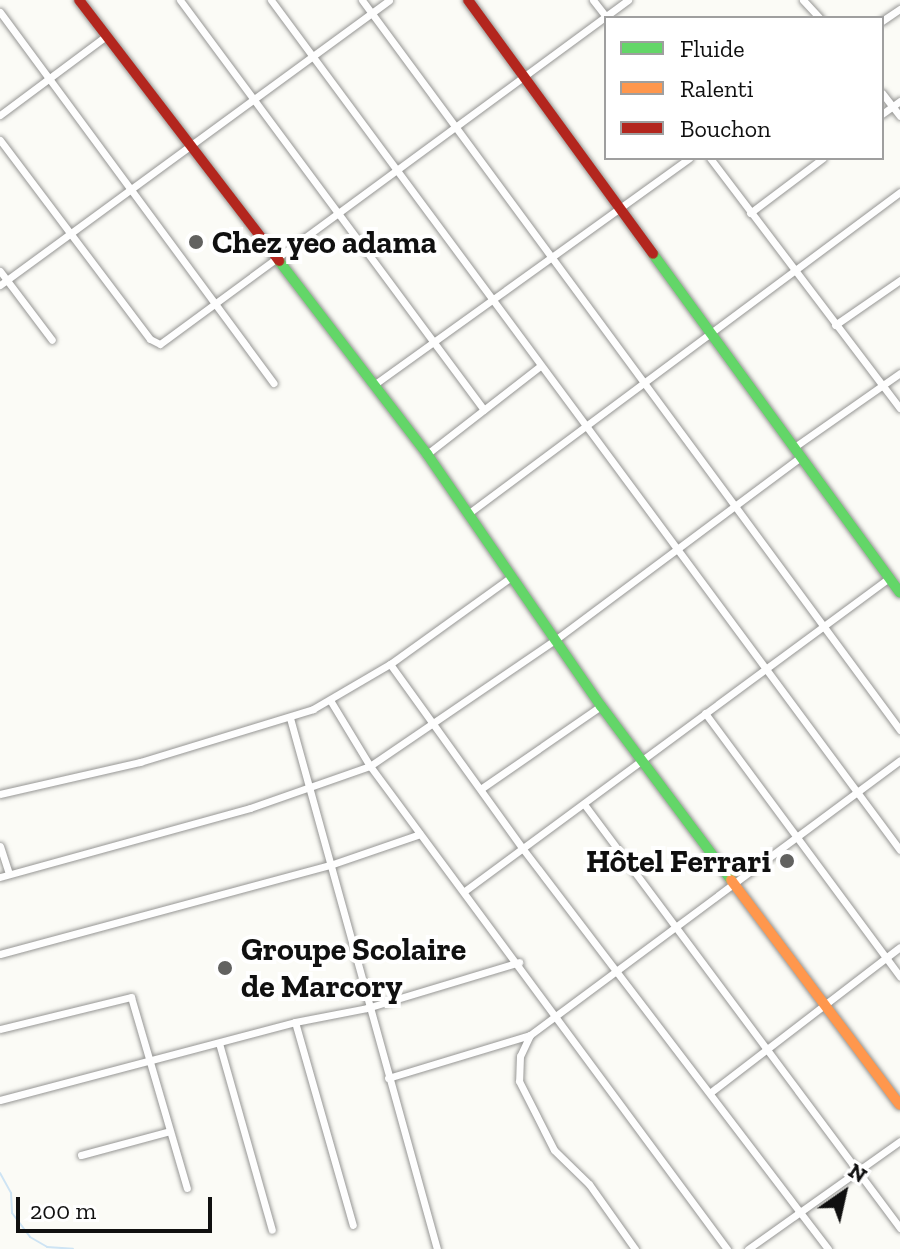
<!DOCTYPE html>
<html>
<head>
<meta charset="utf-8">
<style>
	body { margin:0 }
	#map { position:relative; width:900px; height:1249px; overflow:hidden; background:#fbfbf6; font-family:"Zilla Slab",serif }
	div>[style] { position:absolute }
	.stream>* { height:2px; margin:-1px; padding:0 1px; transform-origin:1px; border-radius:1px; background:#cee4f4 }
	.roads { filter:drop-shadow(0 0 2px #969694) drop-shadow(0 0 2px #969694) }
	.street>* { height:7px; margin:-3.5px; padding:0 3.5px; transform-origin:3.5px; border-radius:3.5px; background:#fefefe }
	.fast>* { height:10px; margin:-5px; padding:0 5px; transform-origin:5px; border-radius:5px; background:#63d668 }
	.slow>* { height:10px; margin:-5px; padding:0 5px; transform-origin:5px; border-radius:5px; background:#ff974d }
	.jam>* { height:10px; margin:-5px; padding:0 5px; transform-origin:5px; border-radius:5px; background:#b3261e }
	.dots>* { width:22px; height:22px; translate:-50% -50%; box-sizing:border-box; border:4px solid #fff; border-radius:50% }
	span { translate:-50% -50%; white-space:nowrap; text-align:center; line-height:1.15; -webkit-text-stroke:8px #fff; paint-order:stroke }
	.poi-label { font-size:32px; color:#101010; font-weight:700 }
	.left { translate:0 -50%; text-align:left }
	.right { translate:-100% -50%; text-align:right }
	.legend { position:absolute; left:604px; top:16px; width:280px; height:144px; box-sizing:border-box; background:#fff; border:2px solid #9f9f9f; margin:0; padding:10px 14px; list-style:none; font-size:24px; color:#101010 }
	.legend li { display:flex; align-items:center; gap:16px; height:40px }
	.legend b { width:40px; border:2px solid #9f9f9f }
	.north { position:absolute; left:804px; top:1153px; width:80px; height:80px; -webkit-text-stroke:6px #fff; paint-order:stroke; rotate:34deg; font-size:22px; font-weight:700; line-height:32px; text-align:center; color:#101010 }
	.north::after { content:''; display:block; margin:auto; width:28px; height:36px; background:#101010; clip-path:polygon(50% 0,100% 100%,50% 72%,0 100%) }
	.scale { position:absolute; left:16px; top:1197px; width:196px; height:36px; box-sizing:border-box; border:4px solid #101010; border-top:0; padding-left:10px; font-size:24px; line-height:28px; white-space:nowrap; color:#101010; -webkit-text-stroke:6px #fff; paint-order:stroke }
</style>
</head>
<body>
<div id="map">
	<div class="stream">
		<div style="left:0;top:1173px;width:23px;rotate:61deg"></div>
		<div style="left:11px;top:1193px;width:20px;rotate:87deg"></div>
		<div style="left:12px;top:1213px;width:30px;rotate:53deg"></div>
		<div style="left:30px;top:1237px;width:20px;rotate:30deg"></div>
		<div style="left:47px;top:1247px;width:26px;rotate:4deg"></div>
	</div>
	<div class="roads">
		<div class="street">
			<div style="left:180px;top:0;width:510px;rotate:53.44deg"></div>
			<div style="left:271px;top:0;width:1057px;rotate:53.5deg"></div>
			<div style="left:362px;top:0;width:907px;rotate:53.61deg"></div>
			<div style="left:593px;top:0;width:23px;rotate:52deg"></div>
			<div style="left:803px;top:0;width:25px;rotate:47deg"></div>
			<div style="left:0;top:12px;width:461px;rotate:53.6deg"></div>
			<div style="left:882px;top:21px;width:22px;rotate:-34deg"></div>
			<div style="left:882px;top:93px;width:29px;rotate:52deg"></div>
			<div style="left:882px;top:114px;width:22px;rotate:-36deg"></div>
			<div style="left:0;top:115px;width:132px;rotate:-36.7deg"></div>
			<div style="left:0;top:140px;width:249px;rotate:53deg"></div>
			<div style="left:150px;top:339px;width:11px;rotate:27deg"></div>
			<div style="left:160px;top:344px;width:581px;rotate:-36.32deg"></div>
			<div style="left:710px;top:158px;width:314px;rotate:52.8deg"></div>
			<div style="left:750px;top:213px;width:91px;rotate:-37deg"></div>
			<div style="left:0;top:271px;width:86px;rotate:53deg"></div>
			<div style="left:0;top:285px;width:482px;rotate:-36.2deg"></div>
			<div style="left:835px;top:325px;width:79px;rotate:-34.7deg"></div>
			<div style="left:375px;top:384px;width:387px;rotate:-35.7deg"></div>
			<div style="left:793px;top:448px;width:131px;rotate:-35deg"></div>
			<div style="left:427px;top:454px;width:143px;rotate:-37.9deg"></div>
			<div style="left:469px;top:513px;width:537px;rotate:-36.68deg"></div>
			<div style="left:390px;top:664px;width:228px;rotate:54.3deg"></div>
			<div style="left:523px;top:849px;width:503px;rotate:52.67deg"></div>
			<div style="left:330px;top:700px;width:77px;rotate:58.8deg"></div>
			<div style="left:370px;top:766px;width:601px;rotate:53.53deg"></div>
			<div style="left:705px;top:713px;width:328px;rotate:53.5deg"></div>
			<div style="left:290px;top:718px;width:551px;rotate:74.53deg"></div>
			<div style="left:482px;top:788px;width:145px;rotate:-34.6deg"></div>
			<div style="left:0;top:794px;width:144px;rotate:-12.9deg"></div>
			<div style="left:140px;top:762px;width:181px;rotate:-17deg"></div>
			<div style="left:313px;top:709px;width:89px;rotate:-30.3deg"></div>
			<div style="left:390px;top:664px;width:149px;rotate:-35.7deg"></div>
			<div style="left:584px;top:804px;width:529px;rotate:53.3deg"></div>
			<div style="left:0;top:846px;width:29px;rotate:72deg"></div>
			<div style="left:0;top:877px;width:259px;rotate:-15.4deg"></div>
			<div style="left:250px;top:808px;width:127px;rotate:-19.3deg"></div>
			<div style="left:370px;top:766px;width:224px;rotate:-34.3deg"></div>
			<div style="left:555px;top:640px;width:304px;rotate:-36.7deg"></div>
			<div style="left:466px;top:890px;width:526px;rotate:-36.41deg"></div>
			<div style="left:0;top:954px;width:342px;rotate:-15.1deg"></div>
			<div style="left:330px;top:865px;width:95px;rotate:-19deg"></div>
			<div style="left:295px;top:1022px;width:211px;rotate:74.1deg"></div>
			<div style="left:0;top:1029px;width:135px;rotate:-13.7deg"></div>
			<div style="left:131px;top:997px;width:199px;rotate:73.7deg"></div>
			<div style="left:530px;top:1035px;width:23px;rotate:115deg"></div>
			<div style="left:520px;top:1056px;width:25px;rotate:92deg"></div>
			<div style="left:519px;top:1081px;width:77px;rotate:63.1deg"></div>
			<div style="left:554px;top:1150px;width:49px;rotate:44.2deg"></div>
			<div style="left:589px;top:1184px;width:80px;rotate:54.7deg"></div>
			<div style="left:219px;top:1043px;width:194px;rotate:74.2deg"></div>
			<div style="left:388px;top:1078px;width:148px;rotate:-16.8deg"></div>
			<div style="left:530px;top:1035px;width:461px;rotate:-36.6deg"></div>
			<div style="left:711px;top:1092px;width:238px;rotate:-37.5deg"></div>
			<div style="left:0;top:1100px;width:305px;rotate:-14.8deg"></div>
			<div style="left:295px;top:1022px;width:73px;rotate:-11deg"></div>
			<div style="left:367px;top:1008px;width:159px;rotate:-16.8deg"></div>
			<div style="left:81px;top:1155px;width:89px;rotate:-15deg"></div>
			<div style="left:748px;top:1249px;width:186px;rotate:-35.4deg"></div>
		</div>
		<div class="fast">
			<div style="left:653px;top:254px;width:419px;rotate:53.9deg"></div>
			<div style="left:279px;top:261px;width:243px;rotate:52.5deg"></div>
			<div style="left:427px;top:454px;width:306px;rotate:55.4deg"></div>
			<div style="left:601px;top:706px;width:217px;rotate:53.2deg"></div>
		</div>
		<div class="slow">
			<div style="left:731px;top:880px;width:281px;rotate:53.1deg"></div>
		</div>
		<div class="jam">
			<div style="left:79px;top:0;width:329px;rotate:52.5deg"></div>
			<div style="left:468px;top:0;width:314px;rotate:53.9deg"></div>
		</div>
	</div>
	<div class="dots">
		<div style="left:196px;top:242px;background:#626260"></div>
		<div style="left:787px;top:861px;background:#626260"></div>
		<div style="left:225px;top:968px;background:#626260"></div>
	</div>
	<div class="poi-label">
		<span class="left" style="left:212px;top:242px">Chez yeo adama</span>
		<span class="right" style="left:771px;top:861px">Hôtel Ferrari</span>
		<span class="left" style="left:241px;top:968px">Groupe Scolaire<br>de Marcory</span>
	</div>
	<ul class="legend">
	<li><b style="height:10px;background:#63d668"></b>Fluide</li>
	<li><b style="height:10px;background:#ff974d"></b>Ralenti</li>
	<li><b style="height:10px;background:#b3261e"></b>Bouchon</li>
	</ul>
	<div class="north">N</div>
	<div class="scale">200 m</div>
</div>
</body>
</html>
